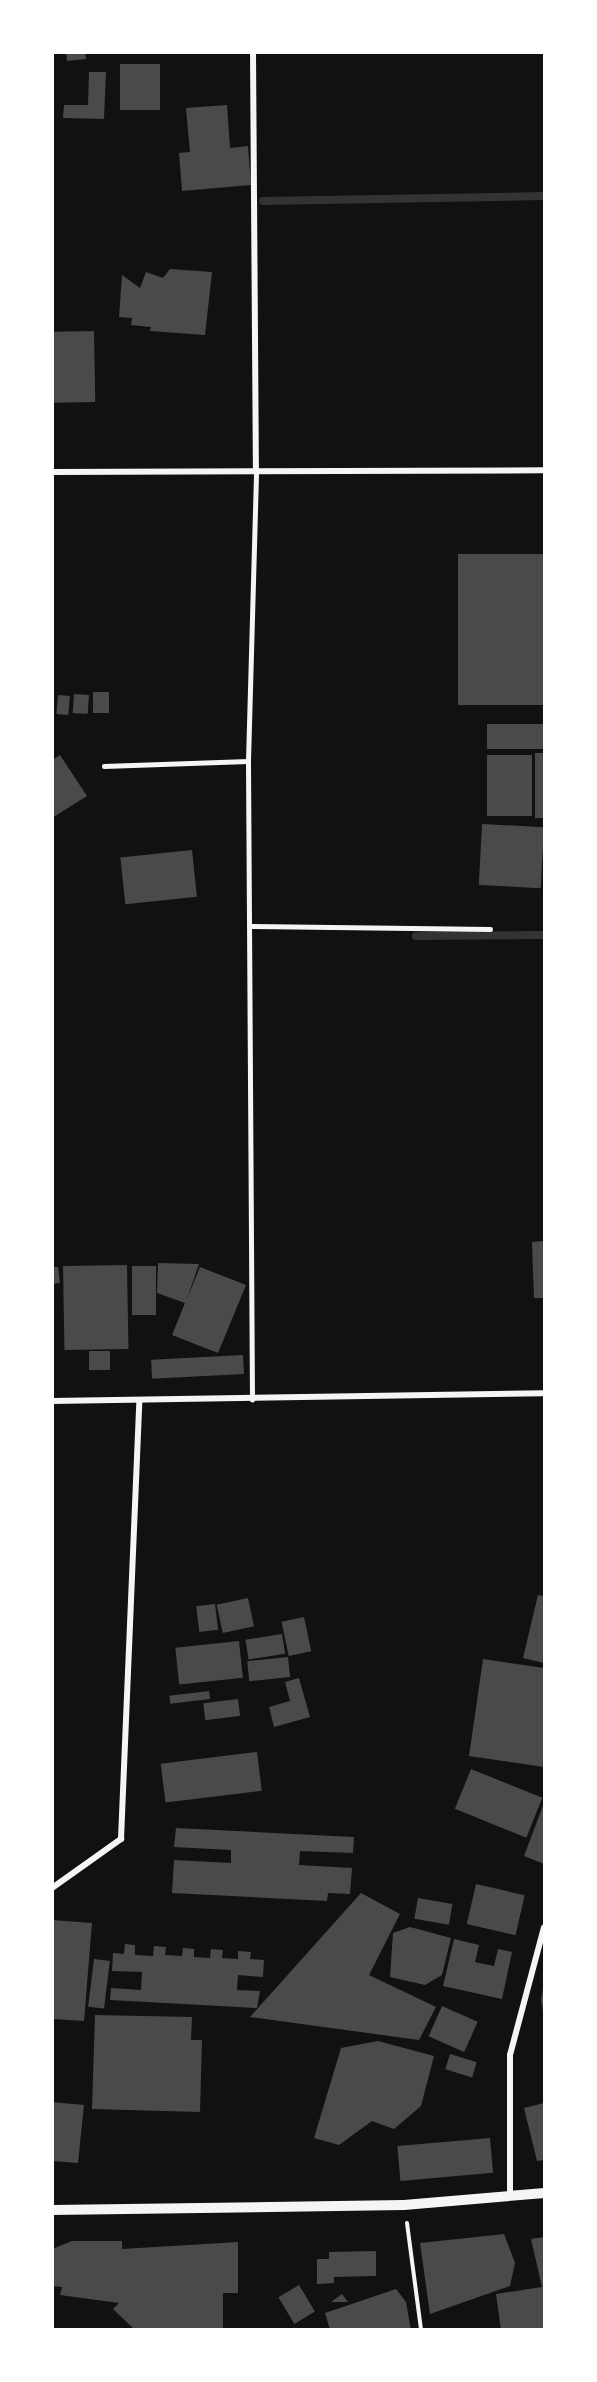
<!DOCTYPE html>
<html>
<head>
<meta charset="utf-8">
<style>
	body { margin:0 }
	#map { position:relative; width:597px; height:2382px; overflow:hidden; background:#111; font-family:Raleway,sans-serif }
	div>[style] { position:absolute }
	.stream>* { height:8px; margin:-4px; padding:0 4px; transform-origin:4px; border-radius:4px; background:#333 }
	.building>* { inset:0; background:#4a4a4a; transform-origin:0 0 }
	.path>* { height:4px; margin:-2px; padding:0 2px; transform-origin:2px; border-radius:2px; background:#f5f5f5 }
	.service>* { height:4.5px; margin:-2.25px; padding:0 2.25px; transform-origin:2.25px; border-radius:2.25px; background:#f5f5f5 }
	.minor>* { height:6px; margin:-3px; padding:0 3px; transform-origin:3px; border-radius:3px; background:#f5f5f5 }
	.tertiary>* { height:10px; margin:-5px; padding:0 5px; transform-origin:5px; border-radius:5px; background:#f5f5f5 }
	span { translate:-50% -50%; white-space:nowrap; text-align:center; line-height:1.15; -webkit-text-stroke:4.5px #fff; paint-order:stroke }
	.frame { position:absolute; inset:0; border:54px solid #fff; pointer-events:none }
</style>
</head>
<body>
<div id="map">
	<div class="stream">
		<div style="left:263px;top:201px;width:281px;rotate:-1deg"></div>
		<div style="left:416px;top:936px;width:128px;rotate:-0.4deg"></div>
	</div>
	<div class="building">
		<div style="clip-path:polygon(66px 52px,85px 52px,86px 59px,67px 61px)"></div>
		<div style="left:120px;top:64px;width:40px;height:46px"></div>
		<div style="clip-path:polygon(89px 72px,106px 72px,104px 119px,63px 118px,64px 105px,88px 105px)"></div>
		<div style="clip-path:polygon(227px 105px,230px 148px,248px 146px,251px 185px,182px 191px,179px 153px,190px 152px,186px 108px)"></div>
		<div style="clip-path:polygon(170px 269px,212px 272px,205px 335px,150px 331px,151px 327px,131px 325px,132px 318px,119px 317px,122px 275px,140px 288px,146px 272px,163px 278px)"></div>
		<div style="left:94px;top:331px;width:71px;height:42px;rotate:89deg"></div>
		<div style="left:544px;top:554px;width:151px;height:86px;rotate:90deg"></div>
		<div style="left:93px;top:692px;width:16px;height:21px"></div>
		<div style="left:74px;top:694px;width:15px;height:19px;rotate:4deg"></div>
		<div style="left:58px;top:695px;width:12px;height:19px;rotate:5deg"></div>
		<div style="left:544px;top:724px;width:25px;height:57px;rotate:90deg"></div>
		<div style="left:535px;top:753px;width:9px;height:65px"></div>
		<div style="clip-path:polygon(60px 755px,87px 796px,52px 818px,52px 760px)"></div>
		<div style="left:487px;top:755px;width:45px;height:61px"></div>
		<div style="left:482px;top:824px;width:62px;height:61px;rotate:3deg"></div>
		<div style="left:192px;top:850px;width:47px;height:72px;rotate:84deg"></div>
		<div style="clip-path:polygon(544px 1241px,544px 1298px,534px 1298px,532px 1242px)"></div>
		<div style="clip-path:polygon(158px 1263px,199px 1264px,187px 1299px,200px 1267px,246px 1285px,218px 1353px,172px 1335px,185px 1303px,157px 1293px)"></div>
		<div style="left:127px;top:1265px;width:84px;height:64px;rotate:89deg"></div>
		<div style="left:132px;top:1266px;width:24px;height:49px"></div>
		<div style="clip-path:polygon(52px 1267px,58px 1267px,60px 1283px,52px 1284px)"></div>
		<div style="left:110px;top:1351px;width:19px;height:21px;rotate:90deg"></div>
		<div style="left:243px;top:1355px;width:19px;height:92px;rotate:87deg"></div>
		<div style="clip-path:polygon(538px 1595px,544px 1596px,544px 1663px,523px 1658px)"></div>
		<div style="left:248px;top:1598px;width:29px;height:32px;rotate:78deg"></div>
		<div style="left:215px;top:1604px;width:26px;height:19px;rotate:83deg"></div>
		<div style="left:304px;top:1617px;width:35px;height:23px;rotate:78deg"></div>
		<div style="left:282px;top:1634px;width:20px;height:37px;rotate:81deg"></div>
		<div style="left:239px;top:1641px;width:37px;height:64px;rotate:84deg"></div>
		<div style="left:288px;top:1657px;width:20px;height:41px;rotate:84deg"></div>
		<div style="clip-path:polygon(483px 1659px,544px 1668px,544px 1767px,469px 1756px)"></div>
		<div style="clip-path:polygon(299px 1678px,310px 1717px,274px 1727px,269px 1707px,290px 1701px,285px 1682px)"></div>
		<div style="left:209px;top:1691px;width:8px;height:40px;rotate:83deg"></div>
		<div style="left:238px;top:1699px;width:17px;height:35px;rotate:83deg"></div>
		<div style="left:257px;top:1752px;width:39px;height:97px;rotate:83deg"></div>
		<div style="left:471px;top:1769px;width:77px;height:43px;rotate:22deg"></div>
		<div style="clip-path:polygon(544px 1803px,544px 1864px,524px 1856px)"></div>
		<div style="clip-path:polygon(176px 1828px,354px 1837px,353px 1853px,300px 1851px,299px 1865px,352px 1868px,350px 1894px,328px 1893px,327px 1901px,172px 1893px,174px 1860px,231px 1863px,231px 1850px,174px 1847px)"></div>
		<div style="left:476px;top:1884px;width:50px;height:41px;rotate:13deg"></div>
		<div style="clip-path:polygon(361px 1893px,400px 1914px,369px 1975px,436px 2007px,419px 2040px,250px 2017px)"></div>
		<div style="left:418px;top:1898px;width:35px;height:21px;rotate:10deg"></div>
		<div style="clip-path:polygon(52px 1920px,92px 1923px,84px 2021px,52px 2019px)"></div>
		<div style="clip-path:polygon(410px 1927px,451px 1938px,442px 1975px,425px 1985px,390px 1977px,393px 1933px)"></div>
		<div style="clip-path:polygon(454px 1939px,479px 1945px,475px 1962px,494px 1966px,498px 1949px,512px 1952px,502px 1999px,443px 1986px)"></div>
		<div style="clip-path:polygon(125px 1944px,135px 1945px,135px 1955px,153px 1956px,154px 1946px,166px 1947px,165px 1955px,182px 1956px,183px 1948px,194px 1949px,194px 1957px,210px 1958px,211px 1949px,223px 1950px,222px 1958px,238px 1959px,238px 1951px,251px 1952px,250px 1959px,264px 1960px,263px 1977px,238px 1975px,237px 1990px,260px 1991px,257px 2008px,110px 2000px,111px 1988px,141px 1990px,142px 1972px,112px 1971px,113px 1953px,124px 1954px)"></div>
		<div style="left:94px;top:1959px;width:16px;height:48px;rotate:7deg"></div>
		<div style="clip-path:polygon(543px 1988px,544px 1988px,543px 2011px,541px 2000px)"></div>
		<div style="left:442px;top:2006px;width:39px;height:33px;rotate:24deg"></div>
		<div style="clip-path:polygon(95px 2015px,192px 2017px,191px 2040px,202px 2040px,200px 2112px,92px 2109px)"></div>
		<div style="clip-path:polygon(378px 2041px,434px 2056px,421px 2106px,394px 2129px,372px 2121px,339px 2145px,314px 2138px,341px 2048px)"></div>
		<div style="left:450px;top:2054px;width:28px;height:16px;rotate:17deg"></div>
		<div style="clip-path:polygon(52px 2102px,84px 2105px,78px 2163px,52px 2161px)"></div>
		<div style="clip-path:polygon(544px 2103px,544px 2160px,537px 2161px,524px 2108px)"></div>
		<div style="left:490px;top:2138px;width:35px;height:93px;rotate:85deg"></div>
		<div style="clip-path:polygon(504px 2234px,515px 2263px,510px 2286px,430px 2314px,420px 2243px)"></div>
		<div style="clip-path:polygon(544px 2237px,544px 2329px,501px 2330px,496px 2294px,542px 2287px,531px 2239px)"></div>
		<div style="clip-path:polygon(72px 2241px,122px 2241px,122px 2249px,238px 2242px,238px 2293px,223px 2293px,223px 2328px,135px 2330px,113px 2309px,119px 2303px,60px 2295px,62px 2287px,52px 2286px,52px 2249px)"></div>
		<div style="clip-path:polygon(376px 2251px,376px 2276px,334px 2277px,334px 2283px,317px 2284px,317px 2259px,329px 2259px,329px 2252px)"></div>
		<div style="left:299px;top:2285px;width:31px;height:24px;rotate:59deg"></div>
		<div style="clip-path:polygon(396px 2289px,406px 2302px,411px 2330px,330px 2330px,325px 2313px)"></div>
		<div style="clip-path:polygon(342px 2294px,348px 2302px,331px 2302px)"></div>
	</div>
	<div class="path">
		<div style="left:407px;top:2223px;width:108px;rotate:82.5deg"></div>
	</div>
	<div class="service">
		<div style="left:104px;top:766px;width:144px;rotate:-2deg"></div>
		<div style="left:251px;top:926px;width:239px;rotate:0.7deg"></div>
		<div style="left:252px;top:1400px;width:639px;rotate:-90.36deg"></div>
		<div style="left:248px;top:761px;width:290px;rotate:-88.4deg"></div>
	</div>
	<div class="minor">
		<div style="left:253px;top:52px;width:419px;rotate:89.6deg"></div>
		<div style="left:52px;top:472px;width:492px;rotate:-0.2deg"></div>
		<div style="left:52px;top:1401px;width:492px;rotate:-0.9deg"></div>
		<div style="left:52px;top:1888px;width:85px;rotate:-35.4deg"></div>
		<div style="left:121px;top:1839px;width:438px;rotate:-87.6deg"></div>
		<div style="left:510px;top:2196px;width:141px;rotate:-90deg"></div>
		<div style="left:510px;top:2055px;width:132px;rotate:-75.1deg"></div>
	</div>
	<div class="tertiary">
		<div style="left:52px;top:2210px;width:352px;rotate:-0.8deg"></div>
		<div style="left:404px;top:2205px;width:141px;rotate:-4.9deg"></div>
	</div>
	<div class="frame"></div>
</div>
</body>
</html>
